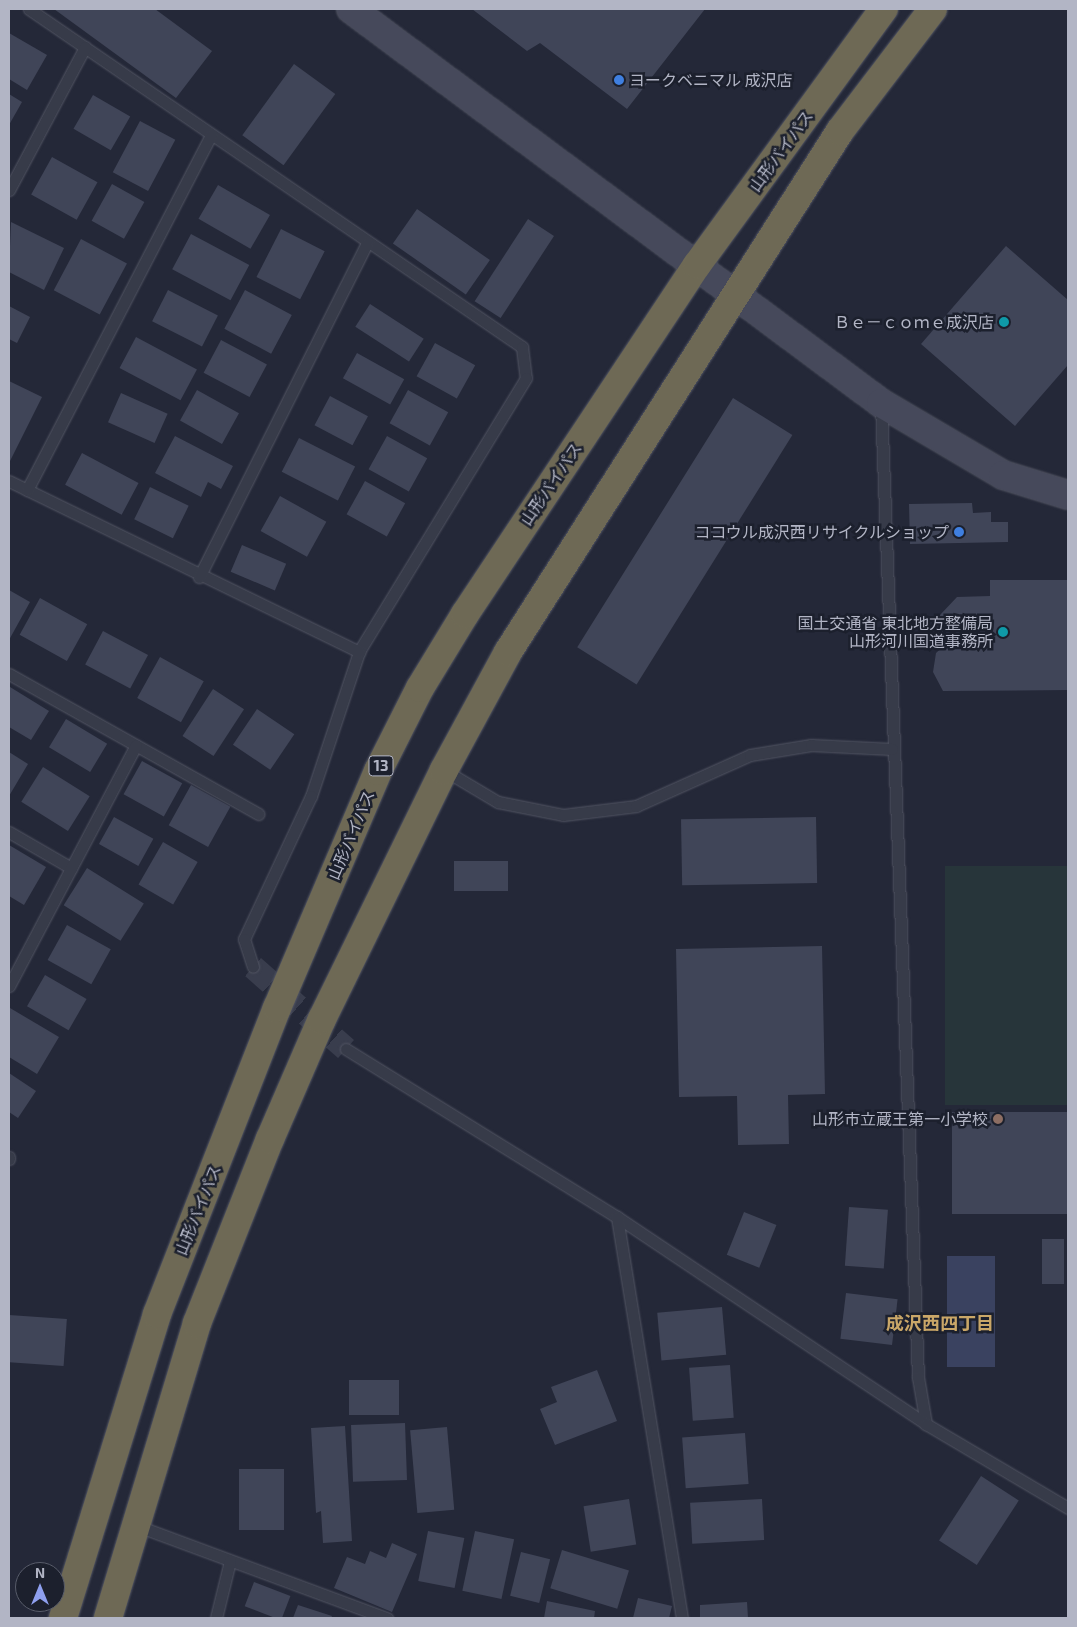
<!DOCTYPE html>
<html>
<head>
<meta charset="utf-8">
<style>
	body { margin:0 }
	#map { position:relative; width:1077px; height:1627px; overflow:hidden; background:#242838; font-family:"Exo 2","Noto Sans JP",sans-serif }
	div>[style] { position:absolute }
	.green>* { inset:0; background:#27353a; transform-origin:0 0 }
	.water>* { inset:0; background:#3a4260; transform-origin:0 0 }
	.building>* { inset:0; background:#404558; transform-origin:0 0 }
	.street-tunnel>* { height:24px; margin-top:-12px; transform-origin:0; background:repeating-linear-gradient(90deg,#393d4d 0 24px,transparent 0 36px) }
	.roads { filter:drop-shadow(0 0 1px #525563) drop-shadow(0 0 1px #525563) }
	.lane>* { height:11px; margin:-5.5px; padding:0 5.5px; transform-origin:5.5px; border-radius:5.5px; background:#373b49 }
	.secondary>* { height:28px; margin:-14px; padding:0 14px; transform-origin:14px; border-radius:14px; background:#46495b }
	.highway>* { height:28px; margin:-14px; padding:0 14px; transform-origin:14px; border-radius:14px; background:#6e6955 }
	.dots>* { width:14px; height:14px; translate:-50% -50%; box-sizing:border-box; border:2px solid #1c202d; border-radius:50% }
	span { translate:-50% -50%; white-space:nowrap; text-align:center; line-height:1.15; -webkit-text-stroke:5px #1c202d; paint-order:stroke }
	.shield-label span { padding:1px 4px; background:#1c202d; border:1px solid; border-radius:4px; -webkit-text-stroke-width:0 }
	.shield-label { font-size:15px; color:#b2b5c5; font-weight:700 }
	.poi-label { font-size:16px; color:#b2b5c5 }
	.left { translate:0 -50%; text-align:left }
	.right { translate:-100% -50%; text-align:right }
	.street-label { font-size:16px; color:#b2b5c5 }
	.neighbourhood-label { font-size:18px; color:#caa768; font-weight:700 }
	.frame { position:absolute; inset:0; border:10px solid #b2b5c5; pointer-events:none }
	.north { position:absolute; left:15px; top:1562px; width:50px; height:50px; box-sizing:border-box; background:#1c202d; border:1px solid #585c6a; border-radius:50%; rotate:0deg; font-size:14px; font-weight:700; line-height:20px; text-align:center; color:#b2b5c5 }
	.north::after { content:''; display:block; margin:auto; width:18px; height:22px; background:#8e9fee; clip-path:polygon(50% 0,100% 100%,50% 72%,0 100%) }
</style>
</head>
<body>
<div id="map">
	<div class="green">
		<div style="left:1068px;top:866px;width:239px;height:123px;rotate:90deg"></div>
	</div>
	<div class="water">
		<div style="left:947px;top:1256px;width:48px;height:111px"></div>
	</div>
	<div class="building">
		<div style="clip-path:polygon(54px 9px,155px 9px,212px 51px,176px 98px)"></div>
		<div style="clip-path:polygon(472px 9px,705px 9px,627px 109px,540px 43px,527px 51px)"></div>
		<div style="clip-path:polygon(9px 33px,47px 55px,27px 90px,9px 79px)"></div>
		<div style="left:294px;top:64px;width:51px;height:88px;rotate:36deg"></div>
		<div style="clip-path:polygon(9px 94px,22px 102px,9px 125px)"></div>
		<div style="left:93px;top:95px;width:43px;height:39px;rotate:30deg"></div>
		<div style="left:140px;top:121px;width:40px;height:58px;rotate:28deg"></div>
		<div style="left:52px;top:157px;width:52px;height:43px;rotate:29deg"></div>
		<div style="left:112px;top:184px;width:37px;height:42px;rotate:29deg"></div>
		<div style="left:218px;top:185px;width:60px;height:39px;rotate:30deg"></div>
		<div style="left:417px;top:209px;width:89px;height:42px;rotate:35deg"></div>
		<div style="left:528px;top:219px;width:31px;height:98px;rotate:33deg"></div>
		<div style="clip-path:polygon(11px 222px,64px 248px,44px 290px,9px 272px)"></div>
		<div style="left:281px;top:229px;width:49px;height:54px;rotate:27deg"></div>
		<div style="left:191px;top:234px;width:66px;height:40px;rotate:28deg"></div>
		<div style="left:81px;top:239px;width:52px;height:58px;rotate:28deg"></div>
		<div style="clip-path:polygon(1006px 246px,1068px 300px,1068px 365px,1015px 426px,921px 344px)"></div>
		<div style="left:168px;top:290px;width:56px;height:35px;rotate:27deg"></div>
		<div style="left:245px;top:290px;width:53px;height:44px;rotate:28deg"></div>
		<div style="left:370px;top:304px;width:64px;height:27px;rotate:33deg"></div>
		<div style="clip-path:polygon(9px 306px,30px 317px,17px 343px,9px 339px)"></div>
		<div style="left:136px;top:337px;width:69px;height:35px;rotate:28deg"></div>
		<div style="left:221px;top:340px;width:52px;height:37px;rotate:28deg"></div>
		<div style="left:435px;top:343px;width:46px;height:38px;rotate:29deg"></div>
		<div style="left:357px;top:353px;width:54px;height:29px;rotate:29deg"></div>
		<div style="clip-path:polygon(9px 381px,42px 397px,9px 463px)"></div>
		<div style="left:197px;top:390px;width:48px;height:35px;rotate:29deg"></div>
		<div style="left:408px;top:390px;width:46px;height:38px;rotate:29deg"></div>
		<div style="left:121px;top:393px;width:51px;height:32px;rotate:24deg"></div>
		<div style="left:330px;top:396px;width:43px;height:33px;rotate:28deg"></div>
		<div style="left:733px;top:398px;width:70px;height:294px;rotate:32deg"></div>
		<div style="clip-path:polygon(175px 436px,233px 466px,221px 489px,208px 482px,201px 497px,155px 473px)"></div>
		<div style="left:387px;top:436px;width:46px;height:38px;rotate:29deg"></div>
		<div style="left:299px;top:438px;width:63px;height:38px;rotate:27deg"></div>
		<div style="left:82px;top:453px;width:64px;height:36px;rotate:28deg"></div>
		<div style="left:365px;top:481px;width:46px;height:38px;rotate:29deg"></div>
		<div style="left:150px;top:487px;width:43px;height:36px;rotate:26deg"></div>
		<div style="left:280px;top:496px;width:53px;height:40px;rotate:29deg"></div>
		<div style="clip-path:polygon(972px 503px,973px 513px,991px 512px,991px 522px,1008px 522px,1008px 542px,910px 544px,909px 504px)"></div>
		<div style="left:242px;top:545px;width:48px;height:29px;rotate:23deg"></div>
		<div style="clip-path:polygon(990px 580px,1068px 580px,1068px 690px,943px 691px,933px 672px,936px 653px,946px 644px,939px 640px,936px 624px,940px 615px,957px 597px,990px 596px)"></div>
		<div style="clip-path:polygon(9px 590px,30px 602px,9px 640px)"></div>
		<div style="left:40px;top:598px;width:54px;height:42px;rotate:29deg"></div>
		<div style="left:103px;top:631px;width:51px;height:38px;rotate:28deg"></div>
		<div style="left:160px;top:657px;width:50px;height:47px;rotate:29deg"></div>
		<div style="clip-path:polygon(10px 687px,49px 711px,31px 740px,9px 727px)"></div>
		<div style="left:213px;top:689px;width:37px;height:56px;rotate:33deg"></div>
		<div style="left:257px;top:709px;width:45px;height:43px;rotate:34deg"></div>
		<div style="left:66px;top:719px;width:48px;height:33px;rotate:31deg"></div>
		<div style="clip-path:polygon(9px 752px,28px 764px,9px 796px)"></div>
		<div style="left:142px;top:761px;width:46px;height:38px;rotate:29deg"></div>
		<div style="left:43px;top:767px;width:55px;height:41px;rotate:32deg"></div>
		<div style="left:191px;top:785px;width:45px;height:46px;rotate:29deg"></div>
		<div style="left:114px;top:817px;width:45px;height:31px;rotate:29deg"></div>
		<div style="left:816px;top:817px;width:66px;height:135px;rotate:89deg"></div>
		<div style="left:163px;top:842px;width:40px;height:49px;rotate:30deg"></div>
		<div style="clip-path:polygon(9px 845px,46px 867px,24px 905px,9px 896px)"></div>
		<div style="left:508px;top:861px;width:30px;height:54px;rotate:90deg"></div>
		<div style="left:87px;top:868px;width:67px;height:44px;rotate:32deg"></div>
		<div style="left:67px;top:925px;width:50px;height:40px;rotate:29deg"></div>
		<div style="clip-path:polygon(822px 946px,825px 1094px,788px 1095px,789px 1144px,738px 1145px,737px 1096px,679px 1097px,676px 949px)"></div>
		<div style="left:45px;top:975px;width:48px;height:36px;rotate:30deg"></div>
		<div style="clip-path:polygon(10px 1008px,59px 1037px,37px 1074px,9px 1057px)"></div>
		<div style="clip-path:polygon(9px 1073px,36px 1091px,18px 1118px,9px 1112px)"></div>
		<div style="left:1068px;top:1112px;width:102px;height:116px;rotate:90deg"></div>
		<div style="left:849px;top:1207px;width:39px;height:59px;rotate:4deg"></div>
		<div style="left:744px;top:1212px;width:35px;height:46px;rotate:22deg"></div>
		<div style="left:1042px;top:1239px;width:22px;height:45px"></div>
		<div style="left:846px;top:1293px;width:52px;height:46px;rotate:7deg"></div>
		<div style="left:722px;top:1307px;width:48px;height:65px;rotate:85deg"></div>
		<div style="left:9px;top:1315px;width:58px;height:47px;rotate:4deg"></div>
		<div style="left:730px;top:1365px;width:53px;height:41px;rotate:86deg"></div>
		<div style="clip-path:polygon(597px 1370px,617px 1421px,555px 1445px,540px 1409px,557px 1402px,551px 1387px)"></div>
		<div style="left:349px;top:1380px;width:50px;height:35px"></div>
		<div style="left:405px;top:1423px;width:57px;height:54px;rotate:88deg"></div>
		<div style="clip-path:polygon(345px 1426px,352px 1541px,323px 1543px,321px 1511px,316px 1513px,311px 1428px)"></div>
		<div style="left:447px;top:1427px;width:83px;height:37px;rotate:85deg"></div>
		<div style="left:745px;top:1433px;width:51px;height:63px;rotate:86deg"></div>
		<div style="left:239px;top:1469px;width:45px;height:61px"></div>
		<div style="left:981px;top:1476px;width:45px;height:77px;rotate:33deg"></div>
		<div style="left:629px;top:1499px;width:46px;height:46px;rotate:81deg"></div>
		<div style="left:762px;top:1499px;width:41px;height:72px;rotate:87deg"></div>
		<div style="left:428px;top:1531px;width:37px;height:51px;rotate:11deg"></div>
		<div style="left:475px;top:1531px;width:40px;height:61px;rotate:12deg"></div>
		<div style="clip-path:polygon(392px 1543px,417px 1554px,392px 1612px,334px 1588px,347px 1557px,365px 1564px,370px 1551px,386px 1558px)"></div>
		<div style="left:562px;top:1550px;width:70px;height:40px;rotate:17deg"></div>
		<div style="left:521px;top:1552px;width:30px;height:45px;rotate:14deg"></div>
		<div style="left:254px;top:1582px;width:39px;height:26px;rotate:21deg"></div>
		<div style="clip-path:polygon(638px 1598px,672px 1606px,669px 1618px,633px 1618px)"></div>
		<div style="clip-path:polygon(547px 1601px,595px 1611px,594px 1618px,544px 1618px)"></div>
		<div style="clip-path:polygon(747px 1602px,748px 1618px,700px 1618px,700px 1605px)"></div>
		<div style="clip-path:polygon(298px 1605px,332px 1616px,331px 1618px,293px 1618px)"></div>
	</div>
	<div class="street-tunnel">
		<div style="left:253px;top:967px;width:124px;rotate:41.4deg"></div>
	</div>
	<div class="roads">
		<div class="lane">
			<div style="left:29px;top:9px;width:598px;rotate:34.43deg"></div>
			<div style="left:522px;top:347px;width:31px;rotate:83deg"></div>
			<div style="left:526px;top:378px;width:321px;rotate:121.4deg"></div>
			<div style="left:359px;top:652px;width:152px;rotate:108.4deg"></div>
			<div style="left:311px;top:796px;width:158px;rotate:115.1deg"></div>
			<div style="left:244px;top:939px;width:29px;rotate:72deg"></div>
			<div style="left:9px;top:190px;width:162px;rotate:-62deg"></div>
			<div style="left:881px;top:405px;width:973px;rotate:87.82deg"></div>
			<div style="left:918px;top:1377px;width:48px;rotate:80.3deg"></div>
			<div style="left:9px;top:481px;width:390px;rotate:26deg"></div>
			<div style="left:27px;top:490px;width:400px;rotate:-62.6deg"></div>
			<div style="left:199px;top:577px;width:374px;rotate:-63.3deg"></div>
			<div style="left:9px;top:674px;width:286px;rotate:29.3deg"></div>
			<div style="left:444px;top:770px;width:63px;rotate:30.7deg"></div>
			<div style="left:498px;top:802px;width:66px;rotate:11.3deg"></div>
			<div style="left:563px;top:815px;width:74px;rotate:-7deg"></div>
			<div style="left:636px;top:806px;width:125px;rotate:-24.1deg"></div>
			<div style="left:750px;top:755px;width:62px;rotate:-9.3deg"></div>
			<div style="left:811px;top:745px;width:81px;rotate:2.8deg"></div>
			<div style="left:9px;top:832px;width:72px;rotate:30.1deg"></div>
			<div style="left:9px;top:986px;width:272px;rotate:-62.2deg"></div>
			<div style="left:346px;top:1049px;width:319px;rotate:31.8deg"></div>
			<div style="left:617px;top:1217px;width:372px;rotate:33.8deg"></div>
			<div style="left:926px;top:1424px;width:165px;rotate:30.6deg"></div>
			<div style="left:9px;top:1157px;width:2px;rotate:90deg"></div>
			<div style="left:617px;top:1217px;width:406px;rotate:80.8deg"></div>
			<div style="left:135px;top:1525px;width:269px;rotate:20.3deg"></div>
			<div style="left:216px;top:1618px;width:59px;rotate:-76.2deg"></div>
		</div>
		<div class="secondary">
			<div style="left:351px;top:9px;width:660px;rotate:36.63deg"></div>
			<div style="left:881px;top:403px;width:142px;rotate:30.5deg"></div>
			<div style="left:1003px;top:475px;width:68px;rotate:17.1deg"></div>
		</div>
		<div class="highway">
			<div style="left:63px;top:1618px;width:318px;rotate:-72.8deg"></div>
			<div style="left:157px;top:1314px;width:329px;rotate:-68.6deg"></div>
			<div style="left:277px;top:1008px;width:258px;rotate:-66.9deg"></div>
			<div style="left:378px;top:771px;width:93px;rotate:-63.2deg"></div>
			<div style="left:420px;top:688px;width:87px;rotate:-58.7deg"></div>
			<div style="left:465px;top:614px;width:419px;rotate:-56.4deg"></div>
			<div style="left:697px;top:265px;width:317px;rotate:-53.9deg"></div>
			<div style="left:108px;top:1618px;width:308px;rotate:-73.2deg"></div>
			<div style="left:197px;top:1323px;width:198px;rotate:-68.4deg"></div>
			<div style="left:270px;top:1139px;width:131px;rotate:-66.6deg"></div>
			<div style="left:322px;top:1019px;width:277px;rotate:-63.9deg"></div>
			<div style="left:444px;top:770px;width:134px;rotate:-61.5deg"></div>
			<div style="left:508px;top:652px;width:618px;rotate:-57.49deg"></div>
			<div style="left:840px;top:131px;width:153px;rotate:-52.7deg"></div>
		</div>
	</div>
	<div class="dots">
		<div style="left:619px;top:80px;background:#3f7fe0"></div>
		<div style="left:1004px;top:322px;background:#0f9aa8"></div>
		<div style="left:959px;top:532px;background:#3f7fe0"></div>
		<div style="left:1003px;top:632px;background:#0f9aa8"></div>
		<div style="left:998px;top:1119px;background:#8d6e63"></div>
	</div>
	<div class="shield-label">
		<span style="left:381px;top:766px">13</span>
	</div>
	<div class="poi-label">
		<span class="left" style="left:629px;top:80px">ヨークベニマル 成沢店</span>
		<span class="right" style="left:994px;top:322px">Ｂｅ－ｃｏｍｅ成沢店</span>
		<span class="right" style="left:949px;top:532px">ココウル成沢西リサイクルショップ</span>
		<span class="right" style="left:993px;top:632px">国土交通省 東北地方整備局<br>山形河川国道事務所</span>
		<span class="right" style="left:988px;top:1119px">山形市立蔵王第一小学校</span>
	</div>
	<div class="street-label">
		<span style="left:781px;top:151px;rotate:-54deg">山形バイパス</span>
		<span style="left:551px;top:484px;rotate:-56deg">山形バイパス</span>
		<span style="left:351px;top:835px;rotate:-67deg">山形バイパス</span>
		<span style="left:198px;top:1210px;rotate:-68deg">山形バイパス</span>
	</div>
	<div class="neighbourhood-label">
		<span style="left:940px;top:1323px">成沢西四丁目</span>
	</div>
	<div class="frame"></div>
	<div class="north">N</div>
</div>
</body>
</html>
